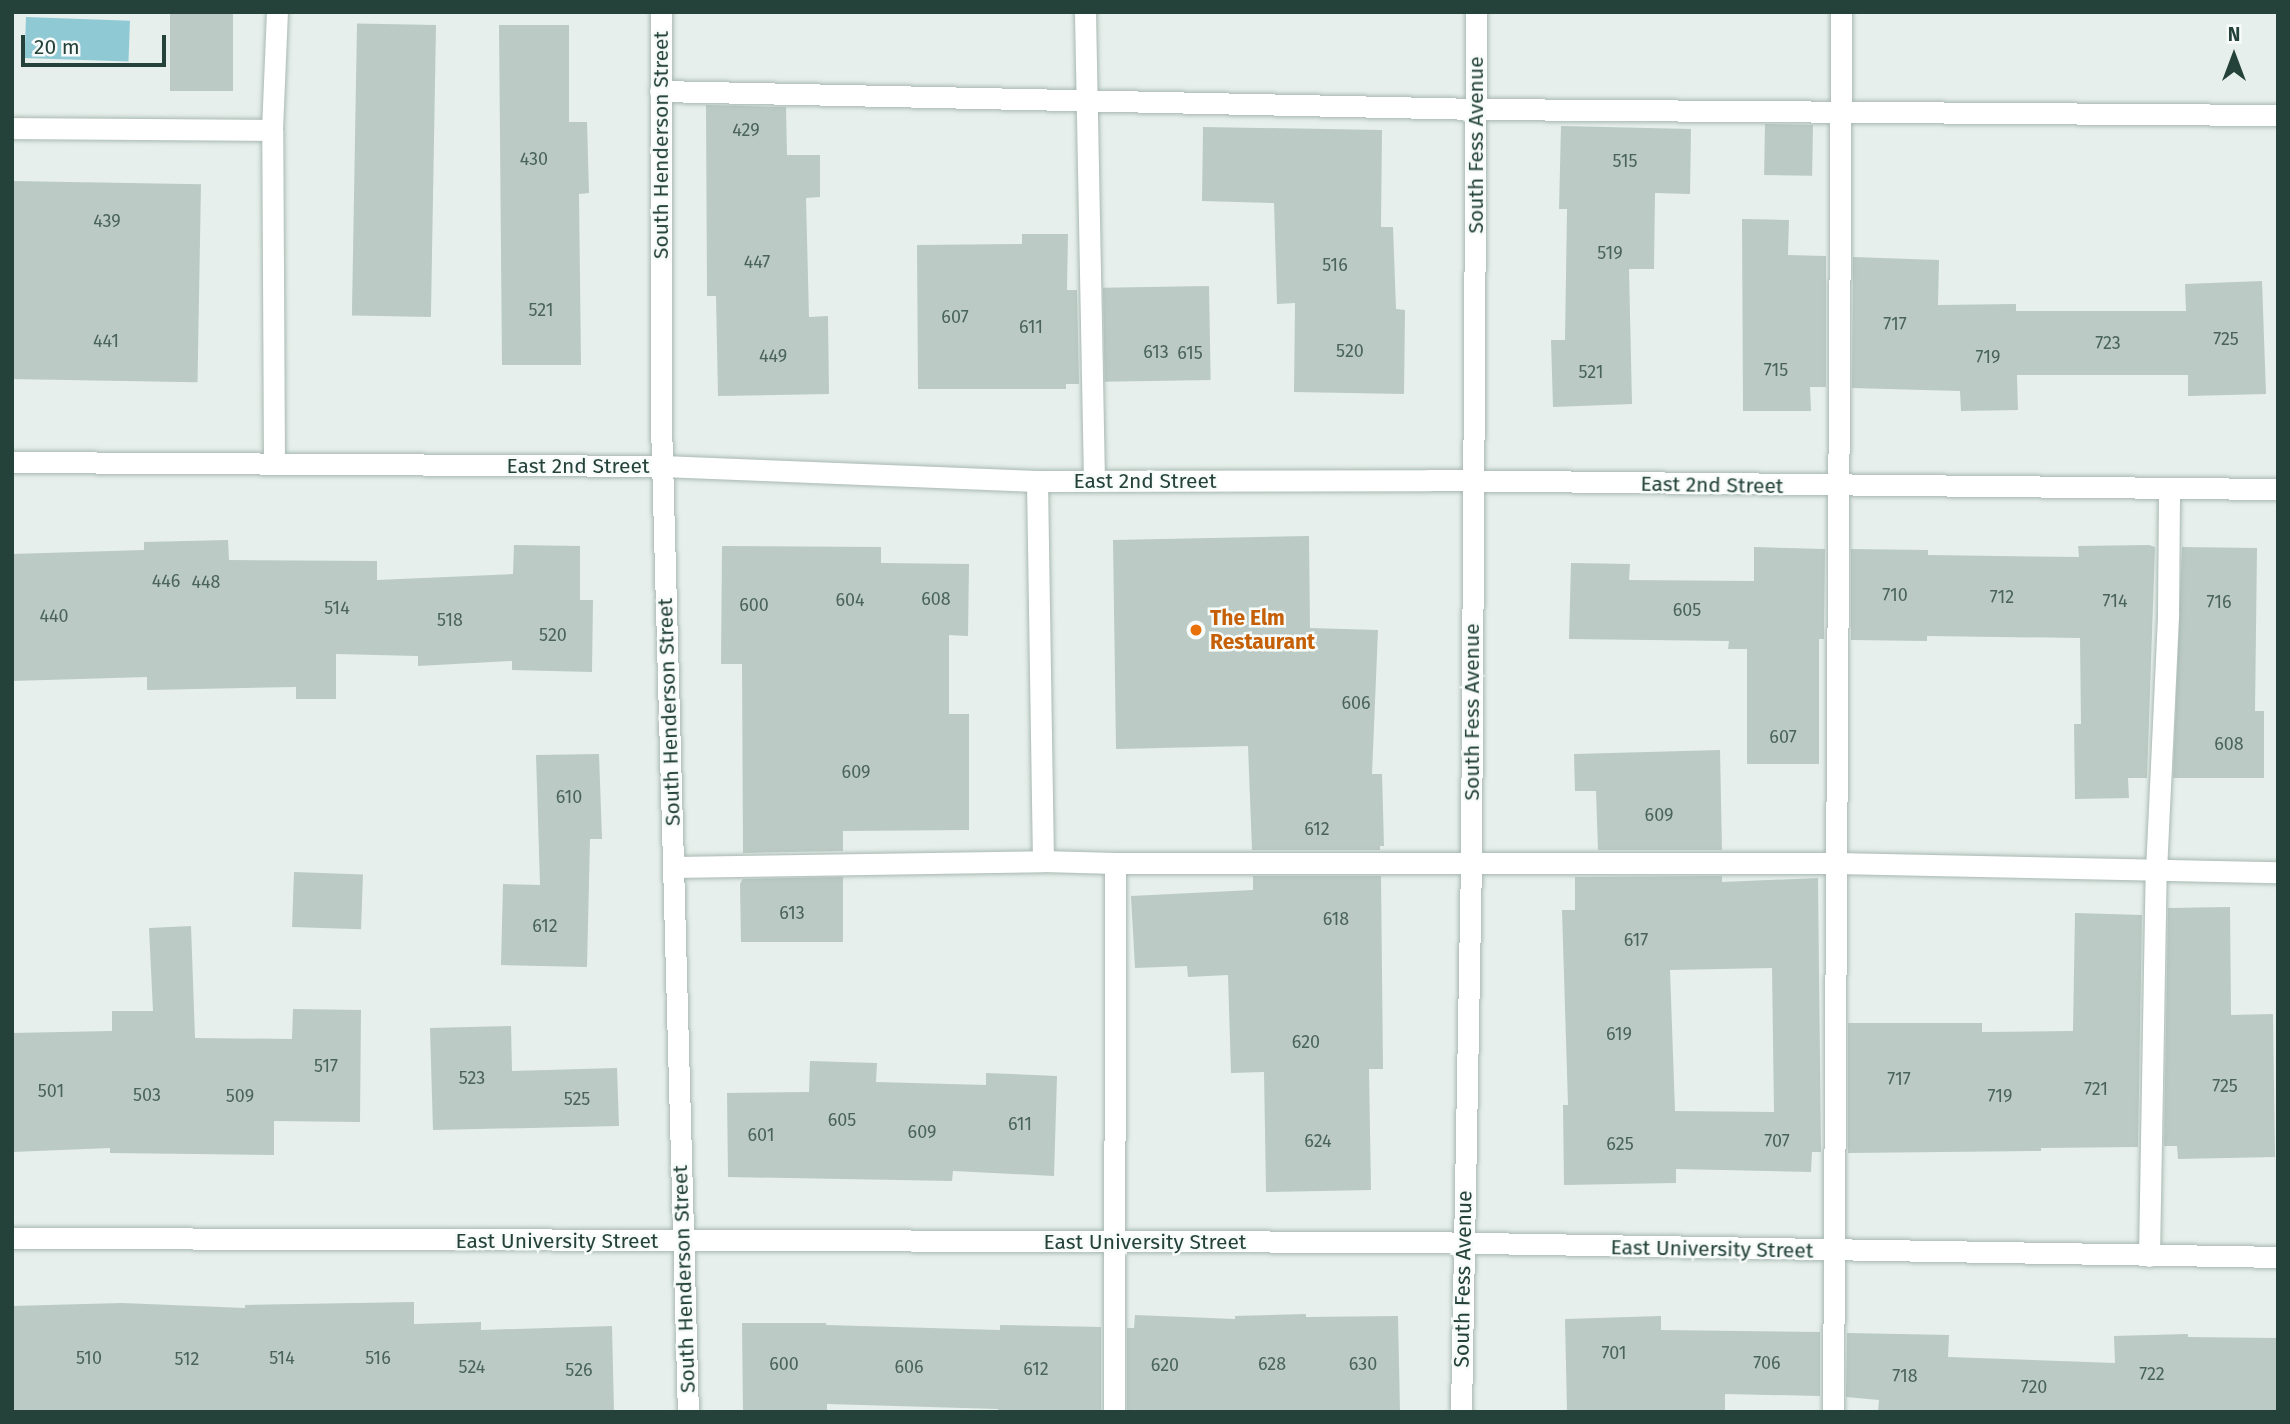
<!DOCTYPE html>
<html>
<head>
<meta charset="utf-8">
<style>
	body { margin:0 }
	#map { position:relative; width:2290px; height:1424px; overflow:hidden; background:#e6efeb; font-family:"Fira Sans",sans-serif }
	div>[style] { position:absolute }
	.water>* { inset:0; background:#8ec9d4; transform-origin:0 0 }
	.building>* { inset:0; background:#bbcac4; transform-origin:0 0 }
	.roads { filter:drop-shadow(0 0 2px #a8b8b2) drop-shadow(0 0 2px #a8b8b2) }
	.minor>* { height:21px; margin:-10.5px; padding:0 10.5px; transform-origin:10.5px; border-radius:10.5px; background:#fff }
	.dots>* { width:19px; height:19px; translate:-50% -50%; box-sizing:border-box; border:4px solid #f7fbf9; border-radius:50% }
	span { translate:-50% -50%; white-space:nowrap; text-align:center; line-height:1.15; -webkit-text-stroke:5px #f7fbf9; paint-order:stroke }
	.number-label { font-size:18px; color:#4a645c }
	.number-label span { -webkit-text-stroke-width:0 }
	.street-label { font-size:21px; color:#24423a }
	.food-label { font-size:21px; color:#c56008; font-weight:700 }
	.left { translate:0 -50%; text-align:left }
	.frame { position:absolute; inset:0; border:14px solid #24423a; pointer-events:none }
	.north { position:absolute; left:2199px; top:21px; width:70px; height:70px; -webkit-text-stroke:5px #f7fbf9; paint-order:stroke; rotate:0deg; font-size:19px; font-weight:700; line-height:28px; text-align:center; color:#24423a }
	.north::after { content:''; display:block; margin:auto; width:24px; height:32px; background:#24423a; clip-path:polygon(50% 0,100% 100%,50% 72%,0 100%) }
	.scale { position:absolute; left:21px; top:35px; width:145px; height:32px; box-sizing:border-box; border:4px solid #24423a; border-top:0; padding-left:9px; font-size:21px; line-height:24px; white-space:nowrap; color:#24423a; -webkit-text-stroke:5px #f7fbf9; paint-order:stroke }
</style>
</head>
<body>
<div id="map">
	<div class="water">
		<div style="left:26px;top:17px;width:104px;height:41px;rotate:2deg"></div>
	</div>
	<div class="building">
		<div style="left:170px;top:12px;width:63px;height:79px"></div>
		<div style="left:436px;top:25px;width:292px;height:79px;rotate:91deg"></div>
		<div style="clip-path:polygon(499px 25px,569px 25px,569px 122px,587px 122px,589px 193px,579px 194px,581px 365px,502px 365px)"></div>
		<div style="clip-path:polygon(706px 105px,786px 107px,787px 155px,820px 155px,820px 197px,806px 198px,809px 317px,828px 316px,829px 394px,718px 396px,716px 296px,707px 296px)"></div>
		<div style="left:1765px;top:124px;width:48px;height:51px;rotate:1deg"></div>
		<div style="clip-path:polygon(1561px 126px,1691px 129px,1690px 194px,1655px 193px,1654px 269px,1629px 269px,1632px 404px,1553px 407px,1551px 340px,1565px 340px,1567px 209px,1559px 209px)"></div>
		<div style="clip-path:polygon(1203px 127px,1382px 130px,1381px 227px,1393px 227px,1396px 309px,1405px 310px,1404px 394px,1294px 392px,1295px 303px,1277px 304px,1274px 203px,1202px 201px)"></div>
		<div style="left:12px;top:181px;width:189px;height:198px;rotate:1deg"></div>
		<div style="clip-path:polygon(1742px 219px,1789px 220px,1788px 255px,1826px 256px,1826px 387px,1810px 387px,1811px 411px,1743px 411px)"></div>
		<div style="clip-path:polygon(1022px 234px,1068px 234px,1067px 290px,1077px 290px,1079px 384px,1066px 384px,1066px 389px,918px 389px,917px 245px,1022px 244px)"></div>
		<div style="clip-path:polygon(1853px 257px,1939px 260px,1938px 305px,2016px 304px,2016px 311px,2186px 311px,2185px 284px,2262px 281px,2266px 394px,2188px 396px,2188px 375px,2017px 375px,2018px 410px,1961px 411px,1960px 391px,1852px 388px)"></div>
		<div style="left:1209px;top:286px;width:94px;height:106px;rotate:89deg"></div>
		<div style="clip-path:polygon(1309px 536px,1310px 628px,1378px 630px,1372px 774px,1382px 774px,1384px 846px,1380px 846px,1380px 850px,1252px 850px,1248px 746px,1116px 749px,1113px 540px)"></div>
		<div style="clip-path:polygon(228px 540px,229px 560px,377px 561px,377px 580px,513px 574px,514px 545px,580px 546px,580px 600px,593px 600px,592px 672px,512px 670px,512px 661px,418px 666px,418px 656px,336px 654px,336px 699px,296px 699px,296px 687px,147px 690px,147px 677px,12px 681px,12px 554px,144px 550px,144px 542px)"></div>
		<div style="clip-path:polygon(2149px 545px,2155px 547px,2147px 778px,2128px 778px,2129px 798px,2075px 799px,2074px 724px,2081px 724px,2080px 638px,1927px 636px,1927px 641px,1851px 640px,1851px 549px,1928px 550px,1928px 555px,2079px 557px,2078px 546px)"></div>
		<div style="clip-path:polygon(722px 546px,881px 547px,881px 563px,969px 564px,968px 636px,949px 635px,949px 714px,969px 714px,969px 830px,843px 831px,843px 851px,743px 853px,742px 664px,721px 664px)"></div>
		<div style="clip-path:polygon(1754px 547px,1825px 549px,1824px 639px,1819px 639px,1819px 764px,1747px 764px,1747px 649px,1728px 649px,1729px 641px,1569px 639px,1571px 563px,1630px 564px,1629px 580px,1754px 581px)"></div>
		<div style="clip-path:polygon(2182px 547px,2257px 548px,2255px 711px,2264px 711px,2264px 778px,2173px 778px)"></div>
		<div style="clip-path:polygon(1720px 750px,1722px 850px,1598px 850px,1596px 791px,1575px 791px,1574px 754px)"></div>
		<div style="clip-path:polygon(599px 754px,602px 839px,590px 839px,587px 967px,501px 965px,503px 884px,540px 885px,536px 755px)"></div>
		<div style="left:294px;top:872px;width:69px;height:55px;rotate:2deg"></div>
		<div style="clip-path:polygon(1253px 876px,1381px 876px,1383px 1069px,1369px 1069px,1371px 1190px,1266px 1192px,1264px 1072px,1231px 1073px,1228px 975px,1188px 977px,1187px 966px,1135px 968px,1131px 896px,1253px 890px)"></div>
		<div style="clip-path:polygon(evenodd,1722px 876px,1722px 882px,1818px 878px,1821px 1152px,1812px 1152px,1811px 1172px,1676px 1169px,1676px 1183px,1564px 1185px,1563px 1105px,1568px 1105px,1562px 910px,1575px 910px,1575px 877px,1722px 876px,1772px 968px,1774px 1112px,1675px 1111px,1670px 970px,1772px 968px)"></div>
		<div style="clip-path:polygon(843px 877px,843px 942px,741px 942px,740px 884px,743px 879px)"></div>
		<div style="clip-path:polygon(2230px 907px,2231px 1015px,2273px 1014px,2275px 1157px,2178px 1159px,2177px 1146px,2164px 1146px,2168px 908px)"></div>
		<div style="clip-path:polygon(2075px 913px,2142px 915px,2138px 1147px,2041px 1148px,2041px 1151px,1848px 1153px,1848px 1023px,1982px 1023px,1982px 1032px,2073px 1031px)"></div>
		<div style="clip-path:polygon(191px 926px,195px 1038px,292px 1039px,293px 1009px,361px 1010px,360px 1122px,274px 1121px,274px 1155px,110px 1153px,110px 1148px,12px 1152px,12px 1033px,112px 1031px,112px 1011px,153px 1011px,149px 928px)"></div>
		<div style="clip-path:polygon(511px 1026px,512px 1071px,617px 1068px,619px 1126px,433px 1130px,430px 1028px)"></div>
		<div style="clip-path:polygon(810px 1061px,877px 1063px,876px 1082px,986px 1085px,986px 1073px,1057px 1076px,1054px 1176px,953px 1171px,952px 1181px,728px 1177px,727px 1093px,809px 1092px)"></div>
		<div style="clip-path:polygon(414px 1302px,414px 1324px,481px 1322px,481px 1330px,612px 1326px,614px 1412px,12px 1412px,12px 1306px,122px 1303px,245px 1308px,245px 1305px)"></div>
		<div style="clip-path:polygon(1306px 1314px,1306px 1317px,1398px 1316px,1400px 1412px,1127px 1412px,1127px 1328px,1134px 1328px,1135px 1315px,1235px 1319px,1235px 1316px)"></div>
		<div style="clip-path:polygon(1661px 1316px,1661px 1330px,1820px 1332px,1820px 1396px,1725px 1394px,1725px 1412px,1567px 1412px,1565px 1319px)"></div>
		<div style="clip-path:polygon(742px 1323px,826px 1323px,826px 1325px,1000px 1330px,1000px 1325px,1101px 1327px,1101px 1412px,998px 1412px,998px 1409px,827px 1404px,827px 1412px,743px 1412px)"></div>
		<div style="clip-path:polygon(1847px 1333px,1949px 1335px,1948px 1357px,2115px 1363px,2114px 1336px,2188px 1334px,2188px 1337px,2278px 1338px,2278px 1412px,1878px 1412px,1879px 1400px,1846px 1397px)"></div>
	</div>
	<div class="roads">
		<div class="minor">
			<div style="left:661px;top:12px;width:411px;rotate:90deg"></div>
			<div style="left:661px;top:423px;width:989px;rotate:88.44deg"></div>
			<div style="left:1085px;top:12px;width:469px;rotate:88.9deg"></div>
			<div style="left:660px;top:91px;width:816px;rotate:1.26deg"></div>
			<div style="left:1476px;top:109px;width:802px;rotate:0.43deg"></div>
			<div style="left:12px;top:128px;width:260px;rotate:0.4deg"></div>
			<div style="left:12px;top:462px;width:650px;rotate:0.35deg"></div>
			<div style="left:662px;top:466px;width:375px;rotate:2.3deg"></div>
			<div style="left:1037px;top:481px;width:392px;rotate:-0.1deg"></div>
			<div style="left:1429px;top:480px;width:849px;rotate:0.61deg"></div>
			<div style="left:274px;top:464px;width:334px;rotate:-90.3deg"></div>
			<div style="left:272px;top:130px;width:118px;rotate:-87.6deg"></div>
			<div style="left:1037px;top:481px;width:380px;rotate:89.1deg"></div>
			<div style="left:1043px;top:861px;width:72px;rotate:1.6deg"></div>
			<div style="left:1115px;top:863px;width:549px;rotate:90.1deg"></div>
			<div style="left:1115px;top:863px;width:721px"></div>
			<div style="left:1836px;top:863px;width:442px;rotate:1.2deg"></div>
			<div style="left:673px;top:867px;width:370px;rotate:-0.9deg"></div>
			<div style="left:12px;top:1238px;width:1410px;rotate:0.16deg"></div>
			<div style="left:1422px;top:1242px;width:856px;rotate:1deg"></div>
			<div style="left:2149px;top:1256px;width:385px;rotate:-89deg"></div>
			<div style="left:2156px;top:871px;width:259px;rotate:-87.3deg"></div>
			<div style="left:2168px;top:612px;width:123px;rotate:-89.5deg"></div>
			<div style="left:1461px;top:1412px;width:549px;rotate:-88.96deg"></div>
			<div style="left:1471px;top:863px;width:851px;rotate:-89.66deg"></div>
			<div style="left:1833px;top:1412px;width:1400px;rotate:-89.67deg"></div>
		</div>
	</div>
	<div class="dots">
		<div style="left:1196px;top:630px;background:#e8710a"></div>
	</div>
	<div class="number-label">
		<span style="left:746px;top:130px">429</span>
		<span style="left:534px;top:159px">430</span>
		<span style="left:1625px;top:161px">515</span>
		<span style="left:107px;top:221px">439</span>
		<span style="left:1610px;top:253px">519</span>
		<span style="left:757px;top:262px">447</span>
		<span style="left:1335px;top:265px">516</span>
		<span style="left:541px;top:310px">521</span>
		<span style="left:955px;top:317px">607</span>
		<span style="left:1895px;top:324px">717</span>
		<span style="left:1031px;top:327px">611</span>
		<span style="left:2226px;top:339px">725</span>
		<span style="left:106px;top:341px">441</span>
		<span style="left:2108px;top:343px">723</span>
		<span style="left:1350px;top:351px">520</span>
		<span style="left:1156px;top:352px">613</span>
		<span style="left:1190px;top:353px">615</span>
		<span style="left:773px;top:356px">449</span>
		<span style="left:1988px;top:357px">719</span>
		<span style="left:1776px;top:370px">715</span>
		<span style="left:1591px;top:372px">521</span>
		<span style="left:166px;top:581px">446</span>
		<span style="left:206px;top:582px">448</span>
		<span style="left:1895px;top:595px">710</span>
		<span style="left:2002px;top:597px">712</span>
		<span style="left:936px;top:599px">608</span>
		<span style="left:850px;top:600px">604</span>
		<span style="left:2115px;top:601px">714</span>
		<span style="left:2219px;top:602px">716</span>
		<span style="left:754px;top:605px">600</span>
		<span style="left:337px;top:608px">514</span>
		<span style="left:1687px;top:610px">605</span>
		<span style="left:54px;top:616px">440</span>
		<span style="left:450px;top:620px">518</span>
		<span style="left:553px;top:635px">520</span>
		<span style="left:1356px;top:703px">606</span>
		<span style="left:1783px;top:737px">607</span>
		<span style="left:2229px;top:744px">608</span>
		<span style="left:856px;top:772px">609</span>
		<span style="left:569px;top:797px">610</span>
		<span style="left:1659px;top:815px">609</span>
		<span style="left:1317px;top:829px">612</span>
		<span style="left:792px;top:913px">613</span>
		<span style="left:1336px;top:919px">618</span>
		<span style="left:545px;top:926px">612</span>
		<span style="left:1636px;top:940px">617</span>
		<span style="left:1619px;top:1034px">619</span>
		<span style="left:1306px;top:1042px">620</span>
		<span style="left:326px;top:1066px">517</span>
		<span style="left:472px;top:1078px">523</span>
		<span style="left:1899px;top:1079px">717</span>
		<span style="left:2225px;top:1086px">725</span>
		<span style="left:2096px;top:1089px">721</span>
		<span style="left:51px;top:1091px">501</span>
		<span style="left:147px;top:1095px">503</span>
		<span style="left:240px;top:1096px">509</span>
		<span style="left:2000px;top:1096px">719</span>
		<span style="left:577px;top:1099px">525</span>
		<span style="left:842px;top:1120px">605</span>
		<span style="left:1020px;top:1124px">611</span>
		<span style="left:922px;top:1132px">609</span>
		<span style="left:761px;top:1135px">601</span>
		<span style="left:1318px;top:1141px">624</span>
		<span style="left:1777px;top:1141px">707</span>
		<span style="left:1620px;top:1144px">625</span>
		<span style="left:1614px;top:1353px">701</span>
		<span style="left:89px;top:1358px">510</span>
		<span style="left:282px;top:1358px">514</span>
		<span style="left:378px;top:1358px">516</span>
		<span style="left:187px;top:1359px">512</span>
		<span style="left:1767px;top:1363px">706</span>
		<span style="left:784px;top:1364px">600</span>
		<span style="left:1272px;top:1364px">628</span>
		<span style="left:1363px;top:1364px">630</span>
		<span style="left:1165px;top:1365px">620</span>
		<span style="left:472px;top:1367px">524</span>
		<span style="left:909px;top:1367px">606</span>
		<span style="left:1036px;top:1369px">612</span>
		<span style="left:579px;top:1370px">526</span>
		<span style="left:2152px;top:1374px">722</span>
		<span style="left:1905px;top:1376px">718</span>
		<span style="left:2034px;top:1387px">720</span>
	</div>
	<div class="street-label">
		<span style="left:661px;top:145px;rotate:-90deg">South Henderson Street</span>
		<span style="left:1476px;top:145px;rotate:-90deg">South Fess Avenue</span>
		<span style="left:578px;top:466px">East 2nd Street</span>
		<span style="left:1145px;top:481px">East 2nd Street</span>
		<span style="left:1712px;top:485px;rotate:1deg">East 2nd Street</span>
		<span style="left:669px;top:712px;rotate:-92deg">South Henderson Street</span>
		<span style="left:1472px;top:712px;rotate:-90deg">South Fess Avenue</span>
		<span style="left:557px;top:1241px">East University Street</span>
		<span style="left:1145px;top:1242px">East University Street</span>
		<span style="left:1712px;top:1249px;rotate:1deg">East University Street</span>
		<span style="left:684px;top:1279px;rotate:-92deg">South Henderson Street</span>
		<span style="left:1463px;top:1279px;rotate:-89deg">South Fess Avenue</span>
	</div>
	<div class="food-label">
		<span class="left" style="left:1210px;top:630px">The Elm<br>Restaurant</span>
	</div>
	<div class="frame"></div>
	<div class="north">N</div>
	<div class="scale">20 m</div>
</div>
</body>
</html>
